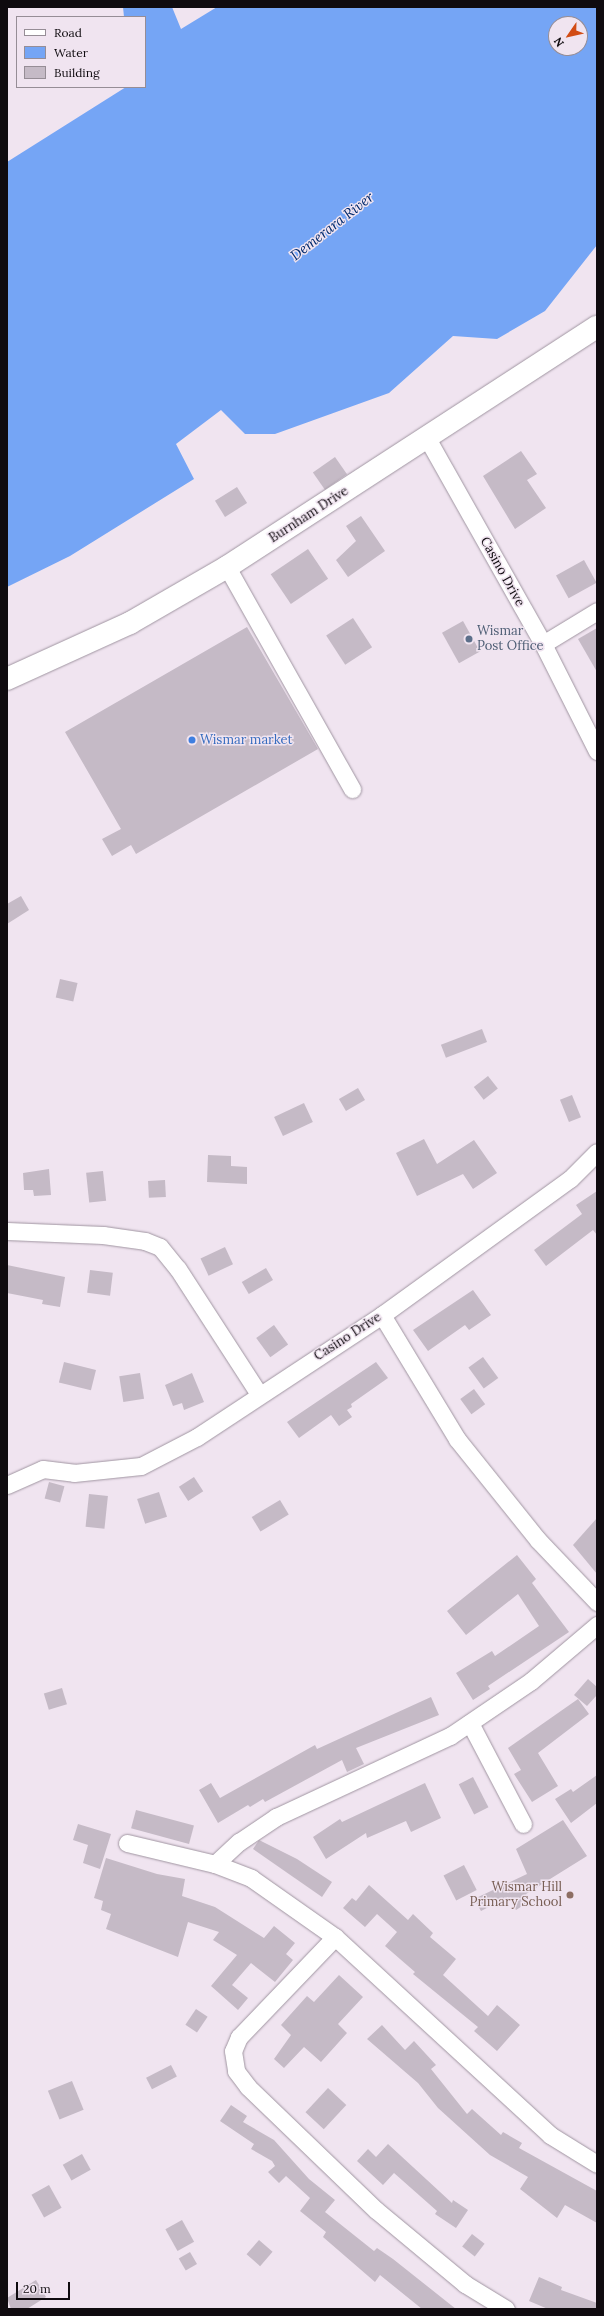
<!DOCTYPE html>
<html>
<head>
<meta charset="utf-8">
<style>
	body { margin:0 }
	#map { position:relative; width:604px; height:2316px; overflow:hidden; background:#f0e4f0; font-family:Lora,serif }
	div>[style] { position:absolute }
	.water>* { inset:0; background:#75a5f5 }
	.building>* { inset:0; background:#c5bac6; transform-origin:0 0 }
	.roads { filter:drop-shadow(0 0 1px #a095a1) drop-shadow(0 0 1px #a095a1) }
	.street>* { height:17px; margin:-8.5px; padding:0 8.5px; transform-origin:8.5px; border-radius:8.5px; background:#fff }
	.secondary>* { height:22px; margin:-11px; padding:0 11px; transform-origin:11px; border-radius:11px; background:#fff }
	.dots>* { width:11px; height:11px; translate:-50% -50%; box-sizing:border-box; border:2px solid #f0e4f0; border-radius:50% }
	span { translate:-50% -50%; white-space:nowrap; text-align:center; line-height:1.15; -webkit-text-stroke:3px #f0e4f0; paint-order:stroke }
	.street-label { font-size:13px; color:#0f0b0f }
	.service-label { font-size:13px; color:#4e5e75 }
	.left { translate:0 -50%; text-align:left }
	.shop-label { font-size:13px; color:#366cbe }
	.education-label { font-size:13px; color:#785e54 }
	.right { translate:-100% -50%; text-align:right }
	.water-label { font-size:14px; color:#012a6e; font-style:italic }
	.frame { position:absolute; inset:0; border:8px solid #0f0b0f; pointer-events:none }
	.legend { position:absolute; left:16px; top:16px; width:130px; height:72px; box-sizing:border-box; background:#f0e4f0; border:1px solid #968d96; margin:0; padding:5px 7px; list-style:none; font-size:12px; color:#0f0b0f }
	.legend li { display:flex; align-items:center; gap:8px; height:20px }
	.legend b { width:20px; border:1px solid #968d96 }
	.north { position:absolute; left:548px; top:16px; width:40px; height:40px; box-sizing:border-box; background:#f0e4f0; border:1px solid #968d96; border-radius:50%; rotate:236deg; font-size:11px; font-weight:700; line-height:16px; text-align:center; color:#0f0b0f }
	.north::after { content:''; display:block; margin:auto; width:14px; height:18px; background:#d24c15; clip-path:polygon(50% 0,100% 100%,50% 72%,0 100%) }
	.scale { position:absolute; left:16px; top:2282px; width:54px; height:18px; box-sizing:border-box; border:2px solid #0f0b0f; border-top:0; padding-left:5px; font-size:12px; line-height:14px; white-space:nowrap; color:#0f0b0f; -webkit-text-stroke:3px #f0e4f0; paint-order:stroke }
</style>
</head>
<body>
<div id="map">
	<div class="water">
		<div style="clip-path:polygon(evenodd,123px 7px,172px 7px,181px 29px,217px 7px,597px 7px,597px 245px,545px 311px,497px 339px,453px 336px,389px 393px,275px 434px,245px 434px,221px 410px,176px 444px,194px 479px,70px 556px,7px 587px,7px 162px,126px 87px,145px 87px,145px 17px,124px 17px,123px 7px,556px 24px,580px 24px,580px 48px,556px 48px,556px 24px)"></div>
	</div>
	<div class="building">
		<div style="clip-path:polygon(521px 451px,537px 474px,527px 480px,546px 508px,515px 529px,483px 476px)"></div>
		<div style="left:335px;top:457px;width:21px;height:27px;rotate:55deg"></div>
		<div style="left:237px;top:487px;width:19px;height:26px;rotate:58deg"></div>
		<div style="clip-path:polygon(361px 516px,385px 551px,348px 577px,336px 560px,356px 541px,346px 526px)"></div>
		<div style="left:308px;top:549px;width:36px;height:45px;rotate:56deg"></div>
		<div style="left:584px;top:560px;width:26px;height:32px;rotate:61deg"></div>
		<div style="left:353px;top:618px;width:35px;height:32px;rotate:57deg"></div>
		<div style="left:463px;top:621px;width:35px;height:24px;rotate:61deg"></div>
		<div style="clip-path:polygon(247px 627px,318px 749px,136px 854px,131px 845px,112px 856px,102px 839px,121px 829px,65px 732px)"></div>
		<div style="clip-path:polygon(597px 628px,597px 672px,578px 639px)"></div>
		<div style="clip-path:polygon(21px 896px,29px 910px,7px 924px,7px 904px)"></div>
		<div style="left:60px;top:979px;width:18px;height:19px;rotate:13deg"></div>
		<div style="left:482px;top:1029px;width:14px;height:44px;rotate:69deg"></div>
		<div style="left:488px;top:1076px;width:16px;height:18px;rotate:52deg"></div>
		<div style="left:358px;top:1088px;width:14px;height:22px;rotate:60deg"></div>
		<div style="left:572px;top:1095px;width:24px;height:13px;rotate:68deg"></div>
		<div style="left:304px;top:1103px;width:21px;height:33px;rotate:65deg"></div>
		<div style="clip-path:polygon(424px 1139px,437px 1164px,474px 1140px,497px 1173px,473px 1189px,463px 1174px,417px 1196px,396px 1153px)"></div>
		<div style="clip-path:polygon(208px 1155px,231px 1156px,231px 1166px,247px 1167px,247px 1184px,207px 1182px)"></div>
		<div style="clip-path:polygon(49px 1169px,51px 1195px,34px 1196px,33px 1190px,24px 1190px,23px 1173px)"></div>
		<div style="left:103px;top:1171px;width:30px;height:17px;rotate:84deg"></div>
		<div style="left:165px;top:1180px;width:17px;height:17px;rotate:87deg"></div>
		<div style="clip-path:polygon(597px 1191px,597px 1235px,593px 1230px,546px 1266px,534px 1250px,582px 1214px,576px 1205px)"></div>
		<div style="left:225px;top:1247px;width:19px;height:27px;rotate:65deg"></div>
		<div style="clip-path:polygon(7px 1265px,65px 1277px,60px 1307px,42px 1304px,43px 1300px,7px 1293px)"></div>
		<div style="left:266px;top:1268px;width:14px;height:28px;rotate:60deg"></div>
		<div style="left:90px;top:1270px;width:23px;height:23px;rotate:7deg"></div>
		<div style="clip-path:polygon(473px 1290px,491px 1315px,469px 1330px,465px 1325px,428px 1351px,413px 1330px)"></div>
		<div style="left:274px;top:1325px;width:24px;height:22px;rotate:54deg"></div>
		<div style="left:483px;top:1357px;width:26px;height:18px;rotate:54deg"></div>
		<div style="left:64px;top:1362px;width:33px;height:21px;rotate:14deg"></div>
		<div style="clip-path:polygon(376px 1362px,388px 1378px,351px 1404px,352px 1407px,347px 1410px,352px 1417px,339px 1426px,331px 1415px,299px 1438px,287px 1422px)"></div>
		<div style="left:140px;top:1373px;width:26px;height:21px;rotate:81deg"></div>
		<div style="clip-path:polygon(192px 1373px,204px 1402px,184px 1410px,182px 1403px,173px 1406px,165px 1385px)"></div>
		<div style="left:474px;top:1389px;width:19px;height:17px;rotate:54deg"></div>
		<div style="left:194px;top:1477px;width:17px;height:18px;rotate:57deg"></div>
		<div style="left:49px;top:1482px;width:16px;height:17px;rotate:15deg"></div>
		<div style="left:159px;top:1492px;width:26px;height:23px;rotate:72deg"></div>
		<div style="left:89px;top:1494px;width:19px;height:33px;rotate:6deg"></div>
		<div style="left:280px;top:1500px;width:17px;height:33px;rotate:59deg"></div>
		<div style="clip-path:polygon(597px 1518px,597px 1574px,573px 1545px)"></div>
		<div style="clip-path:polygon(517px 1555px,536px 1579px,532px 1583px,569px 1632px,488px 1686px,490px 1689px,473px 1700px,456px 1673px,492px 1651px,495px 1656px,539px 1626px,518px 1594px,466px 1635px,447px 1611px)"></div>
		<div style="clip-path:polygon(588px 1679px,597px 1687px,597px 1695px,587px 1706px,574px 1695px)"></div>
		<div style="left:62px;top:1688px;width:17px;height:19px;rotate:73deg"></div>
		<div style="clip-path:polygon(431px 1697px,439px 1715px,356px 1748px,364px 1764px,347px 1772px,342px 1760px,265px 1802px,263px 1799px,250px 1807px,248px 1805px,218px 1823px,199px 1790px,211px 1783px,220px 1798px,315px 1745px,317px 1749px)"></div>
		<div style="clip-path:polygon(578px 1699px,589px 1714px,538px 1753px,558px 1786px,532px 1802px,514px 1774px,521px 1770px,508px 1748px)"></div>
		<div style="clip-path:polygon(597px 1775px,597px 1803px,571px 1823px,555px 1799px,571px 1789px,573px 1792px)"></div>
		<div style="left:473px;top:1777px;width:34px;height:16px;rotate:63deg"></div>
		<div style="clip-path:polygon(425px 1783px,441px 1818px,411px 1832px,406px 1821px,367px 1838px,366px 1833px,326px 1859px,313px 1837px,340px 1819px,342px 1822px)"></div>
		<div style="left:136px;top:1810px;width:60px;height:19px;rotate:15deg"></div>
		<div style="clip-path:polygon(563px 1820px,587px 1856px,526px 1894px,530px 1901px,516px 1910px,508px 1897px,481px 1911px,474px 1899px,527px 1874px,516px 1849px)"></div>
		<div style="clip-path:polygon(78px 1824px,111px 1834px,100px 1869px,83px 1863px,88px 1845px,73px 1840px)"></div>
		<div style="clip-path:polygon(259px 1840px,297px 1859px,332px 1882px,322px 1897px,253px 1849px)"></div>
		<div style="clip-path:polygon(106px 1858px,157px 1874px,185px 1879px,182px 1896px,215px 1907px,264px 1938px,274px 1926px,295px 1943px,286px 1954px,293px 1960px,275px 1982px,251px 1963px,232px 1985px,248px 1998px,238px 2010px,211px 1986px,237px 1955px,213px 1940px,219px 1932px,188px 1922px,178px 1957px,106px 1929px,111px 1914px,101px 1910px,103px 1901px,94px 1898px)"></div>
		<div style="left:464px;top:1865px;width:28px;height:23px;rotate:63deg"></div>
		<div style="clip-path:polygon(369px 1885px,408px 1920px,413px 1914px,433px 1933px,430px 1937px,456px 1959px,443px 1975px,488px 2016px,497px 2005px,520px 2025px,497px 2051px,474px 2031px,478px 2027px,413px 1974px,415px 1972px,385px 1946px,397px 1932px,377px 1914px,365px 1927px,343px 1908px,352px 1898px,356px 1901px)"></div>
		<div style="clip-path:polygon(339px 1975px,363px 1997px,338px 2024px,347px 2033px,321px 2062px,304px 2047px,284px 2068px,274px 2059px,291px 2035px,281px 2025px,307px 1996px,314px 2002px)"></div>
		<div style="left:196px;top:2009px;width:14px;height:19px;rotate:34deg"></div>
		<div style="clip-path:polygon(382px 2025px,405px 2050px,414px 2041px,436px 2065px,431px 2069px,467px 2114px,472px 2109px,501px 2135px,503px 2132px,522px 2143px,519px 2148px,597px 2191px,597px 2223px,565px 2205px,557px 2218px,520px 2189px,528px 2177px,490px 2155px,438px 2108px,418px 2083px,367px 2039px)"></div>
		<div style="left:171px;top:2065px;width:13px;height:28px;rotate:63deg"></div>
		<div style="left:72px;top:2081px;width:31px;height:26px;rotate:68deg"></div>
		<div style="left:328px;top:2088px;width:25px;height:33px;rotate:43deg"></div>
		<div style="clip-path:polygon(231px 2105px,247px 2116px,243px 2122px,274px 2140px,309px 2179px,335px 2200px,325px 2212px,374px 2251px,377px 2248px,393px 2259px,456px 2309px,422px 2309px,380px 2275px,375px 2282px,323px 2237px,326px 2232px,300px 2211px,310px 2198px,286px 2176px,279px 2183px,268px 2172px,275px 2166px,272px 2161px,251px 2149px,254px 2144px,220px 2121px)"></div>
		<div style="clip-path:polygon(388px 2144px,452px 2203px,453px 2200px,468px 2210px,456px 2228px,435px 2214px,437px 2211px,394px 2173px,383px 2185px,357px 2161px,368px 2149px,376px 2157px)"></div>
		<div style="left:82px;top:2154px;width:18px;height:22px;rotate:61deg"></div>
		<div style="left:49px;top:2185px;width:26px;height:20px;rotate:61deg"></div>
		<div style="left:182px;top:2220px;width:25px;height:19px;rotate:61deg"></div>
		<div style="left:472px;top:2234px;width:16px;height:16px;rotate:38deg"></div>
		<div style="left:259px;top:2240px;width:18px;height:19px;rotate:41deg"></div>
		<div style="left:190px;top:2252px;width:14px;height:13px;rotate:60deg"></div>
		<div style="clip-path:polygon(539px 2277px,562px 2287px,561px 2290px,597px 2303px,597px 2309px,548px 2309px,529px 2301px)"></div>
		<div style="clip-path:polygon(36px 2280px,46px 2297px,27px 2309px,11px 2309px,7px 2298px)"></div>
	</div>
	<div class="roads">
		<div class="street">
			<div style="left:427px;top:438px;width:236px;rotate:60.6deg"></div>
			<div style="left:543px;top:644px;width:120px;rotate:63.2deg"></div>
			<div style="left:227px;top:567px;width:255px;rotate:60.6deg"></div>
			<div style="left:543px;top:644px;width:63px;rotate:-31.4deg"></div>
			<div style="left:7px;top:1231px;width:96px;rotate:2.4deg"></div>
			<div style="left:103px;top:1235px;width:42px;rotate:8.1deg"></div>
			<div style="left:145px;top:1241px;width:16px;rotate:22deg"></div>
			<div style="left:160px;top:1247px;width:28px;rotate:51deg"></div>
			<div style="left:178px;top:1269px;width:149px;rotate:57.1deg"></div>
			<div style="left:382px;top:1315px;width:145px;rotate:58.8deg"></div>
			<div style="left:457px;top:1439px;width:129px;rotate:51.3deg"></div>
			<div style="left:538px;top:1540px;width:86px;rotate:46.4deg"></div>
			<div style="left:7px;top:1485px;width:39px;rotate:-24deg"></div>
			<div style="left:43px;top:1469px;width:31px;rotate:7deg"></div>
			<div style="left:74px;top:1473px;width:67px;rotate:-6deg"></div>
			<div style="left:141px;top:1466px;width:63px;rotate:-27.4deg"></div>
			<div style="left:197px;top:1437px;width:222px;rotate:-33.4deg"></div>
			<div style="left:382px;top:1315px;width:232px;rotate:-35.9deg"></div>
			<div style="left:570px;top:1179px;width:38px;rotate:-45deg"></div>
			<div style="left:470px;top:1723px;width:114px;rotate:62.3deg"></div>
			<div style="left:127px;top:1843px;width:90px;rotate:13.4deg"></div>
			<div style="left:215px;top:1864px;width:39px;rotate:21deg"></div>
			<div style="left:251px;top:1878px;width:103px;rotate:35.1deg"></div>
			<div style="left:335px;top:1937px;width:292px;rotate:42.6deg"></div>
			<div style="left:550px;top:2135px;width:55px;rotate:31.7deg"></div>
			<div style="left:215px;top:1864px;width:33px;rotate:-43deg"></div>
			<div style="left:239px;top:1842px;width:45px;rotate:-34deg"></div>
			<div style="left:276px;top:1817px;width:192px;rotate:-25deg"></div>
			<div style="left:450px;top:1736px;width:98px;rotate:-34.2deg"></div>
			<div style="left:531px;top:1681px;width:87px;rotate:-40.3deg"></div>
			<div style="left:335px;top:1937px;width:139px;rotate:133.8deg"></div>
			<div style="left:239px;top:2037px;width:15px;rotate:113deg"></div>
			<div style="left:233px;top:2051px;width:20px;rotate:81deg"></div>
			<div style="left:236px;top:2071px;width:20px;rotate:53deg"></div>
			<div style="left:248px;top:2087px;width:178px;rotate:43.9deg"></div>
			<div style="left:376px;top:2210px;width:116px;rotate:39.7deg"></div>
			<div style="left:465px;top:2284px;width:48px;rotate:31.4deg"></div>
		</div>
		<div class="secondary">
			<div style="left:7px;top:679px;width:135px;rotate:-24.5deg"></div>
			<div style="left:130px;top:623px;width:112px;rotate:-30deg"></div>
			<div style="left:227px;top:567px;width:441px;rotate:-33deg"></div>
		</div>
	</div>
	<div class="dots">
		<div style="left:469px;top:639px;background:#5c6f8a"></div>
		<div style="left:192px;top:740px;background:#3f7fe0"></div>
		<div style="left:570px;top:1895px;background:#8d6e63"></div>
	</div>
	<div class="street-label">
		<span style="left:309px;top:515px;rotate:-33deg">Burnham Drive</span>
		<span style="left:502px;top:572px;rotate:61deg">Casino Drive</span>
		<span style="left:348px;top:1337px;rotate:-33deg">Casino Drive</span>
	</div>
	<div class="service-label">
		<span class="left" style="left:477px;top:639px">Wismar<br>Post Office</span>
	</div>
	<div class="shop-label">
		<span class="left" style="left:200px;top:740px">Wismar market</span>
	</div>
	<div class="education-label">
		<span class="right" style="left:562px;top:1895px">Wismar Hill<br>Primary School</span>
	</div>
	<div class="water-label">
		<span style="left:332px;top:226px;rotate:-38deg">Demerara River</span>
	</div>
	<div class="frame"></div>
	<ul class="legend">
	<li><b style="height:5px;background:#fff"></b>Road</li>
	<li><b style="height:11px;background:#75a5f5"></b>Water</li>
	<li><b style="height:11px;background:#c5bac6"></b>Building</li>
	</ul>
	<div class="north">N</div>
	<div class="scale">20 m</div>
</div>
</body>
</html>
